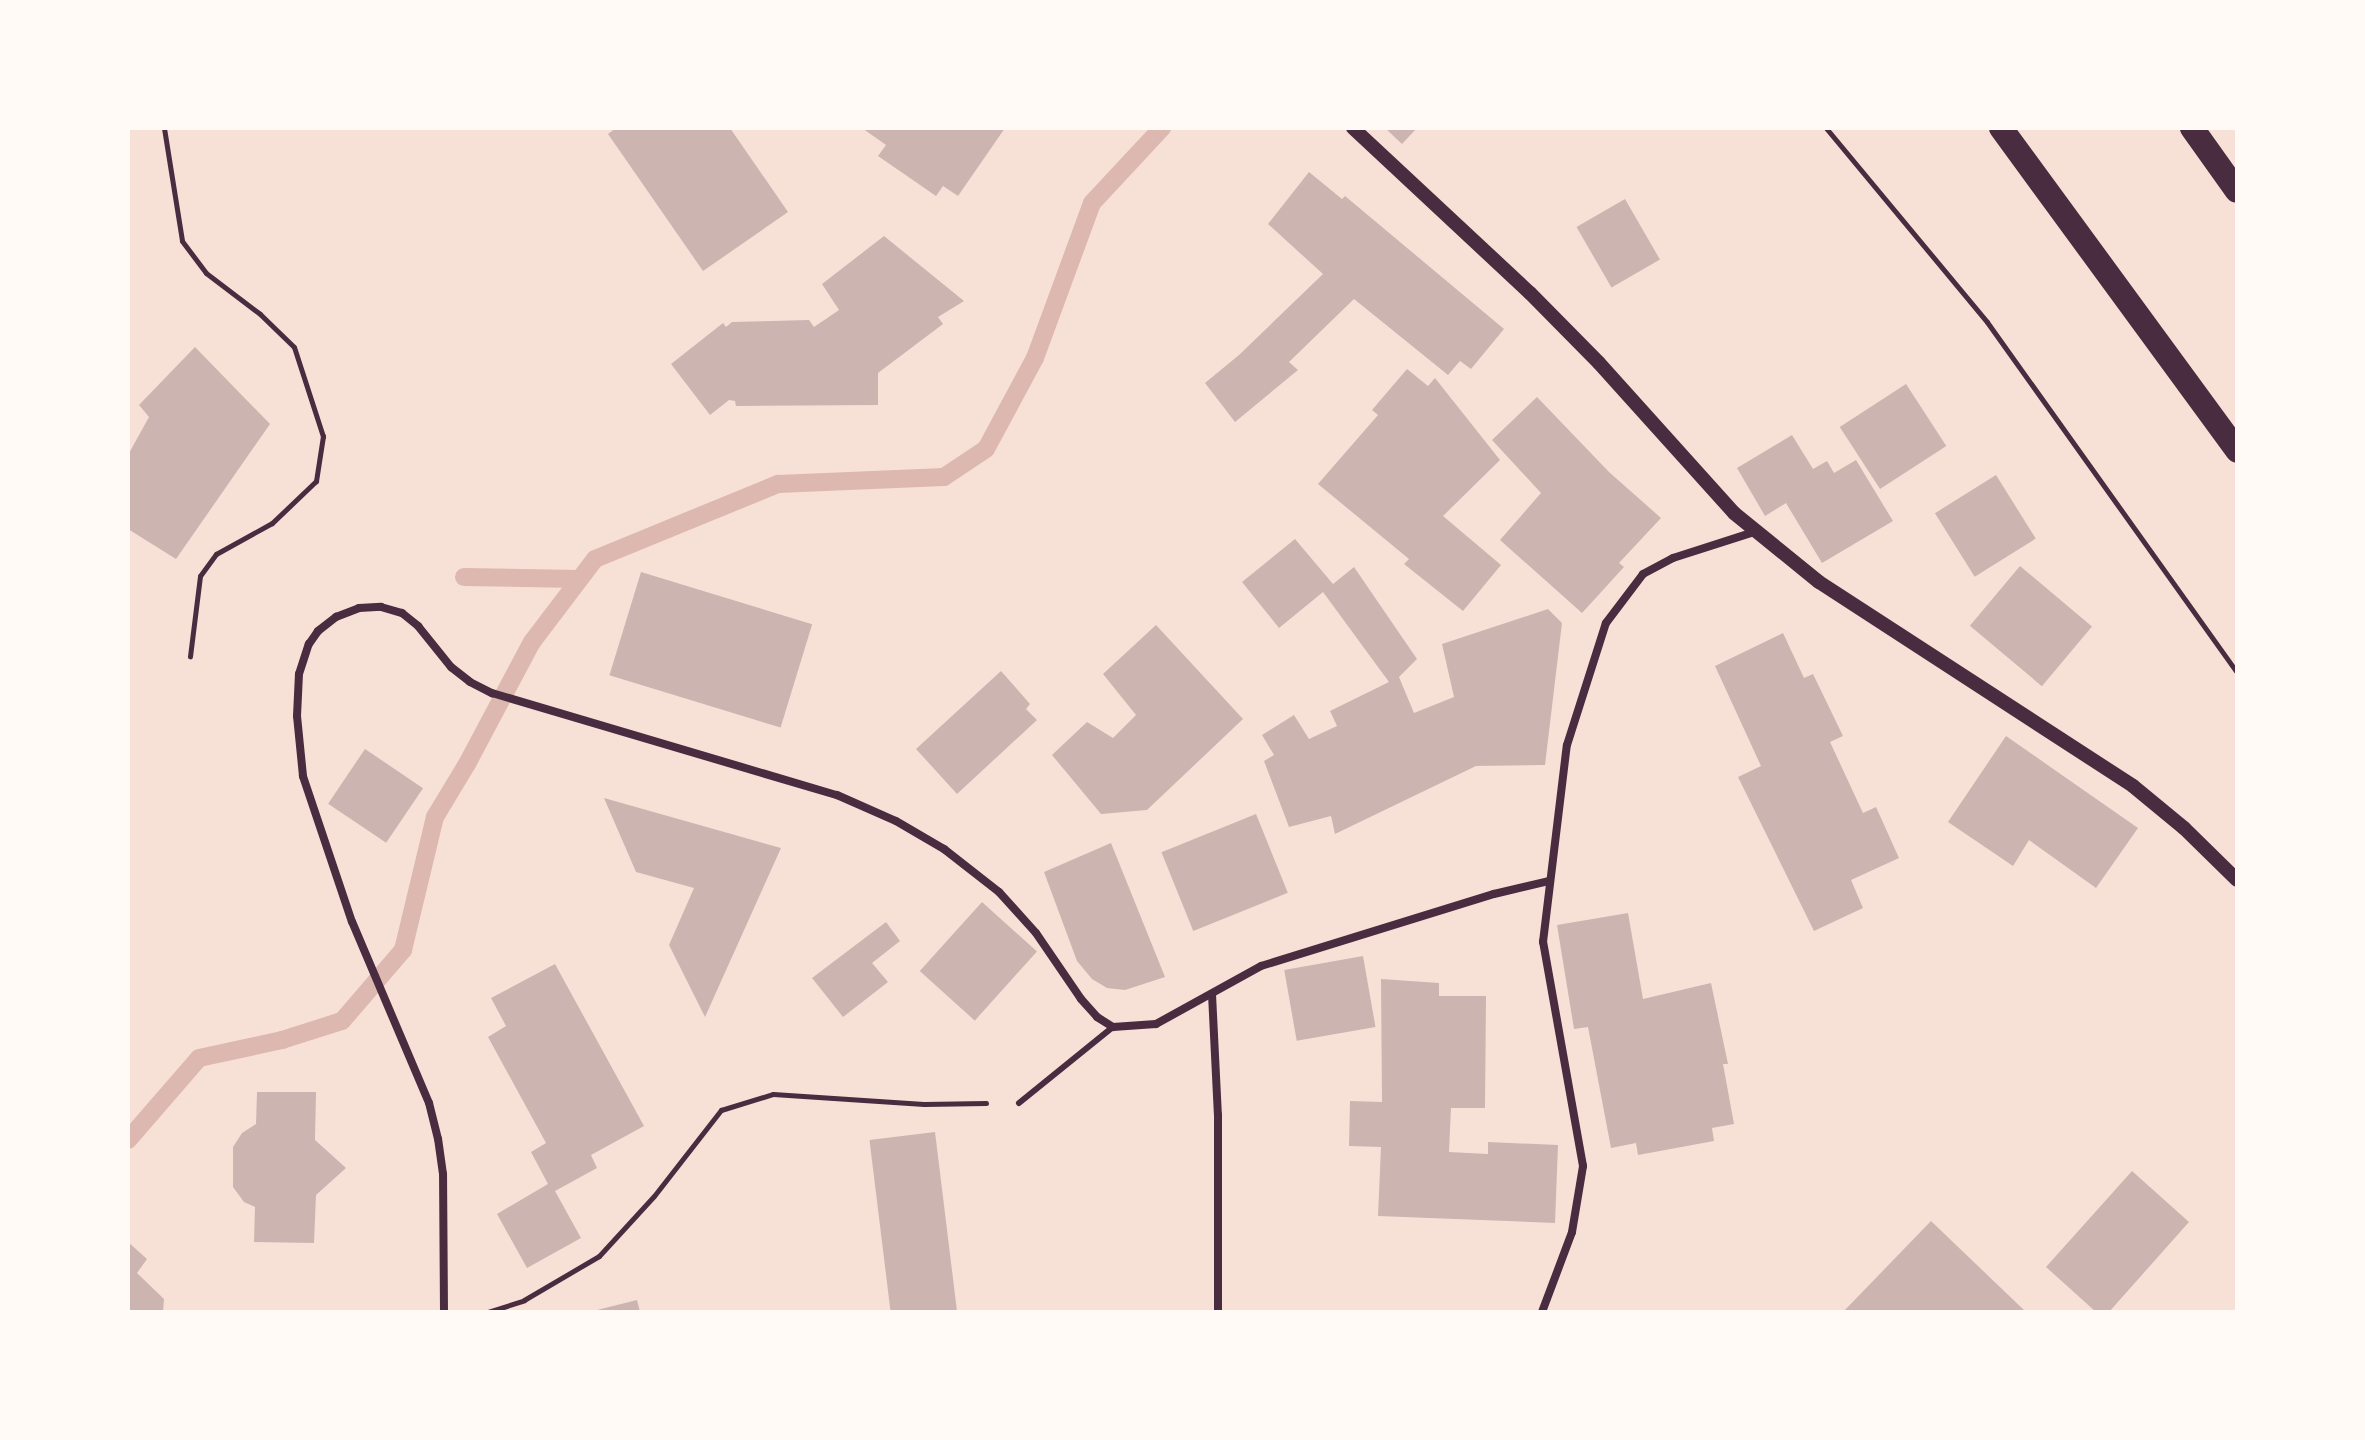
<!DOCTYPE html>
<html>
<head>
<meta charset="utf-8">
<style>
	body { margin:0 }
	#map { position:relative; width:2365px; height:1440px; overflow:hidden; background:#f7e1d7; font-family:Barlow,sans-serif }
	div>[style] { position:absolute }
	.stream>* { height:18px; margin:-9px; padding:0 9px; transform-origin:9px; border-radius:9px; background:#dcb8b0 }
	.building>* { inset:0; background:#ccb4b1; transform-origin:0 0 }
	.path>* { height:5px; margin:-2.5px; padding:0 2.5px; transform-origin:2.5px; border-radius:2.5px; background:#4a2c40 }
	.service>* { height:6px; margin:-3px; padding:0 3px; transform-origin:3px; border-radius:3px; background:#4a2c40 }
	.minor>* { height:8px; margin:-4px; padding:0 4px; transform-origin:4px; border-radius:4px; background:#4a2c40 }
	.tertiary>* { height:14px; margin:-7px; padding:0 7px; transform-origin:7px; border-radius:7px; background:#4a2c40 }
	.motorway>* { height:24px; margin:-12px; padding:0 12px; transform-origin:12px; border-radius:12px; background:#4a2c40 }
	span { translate:-50% -50%; white-space:nowrap; text-align:center; line-height:1.15; -webkit-text-stroke:6px #fffaf5; paint-order:stroke }
	.frame { position:absolute; inset:0; border:130px solid #fffaf5; pointer-events:none }
</style>
</head>
<body>
<div id="map">
	<div class="stream">
		<div style="left:464px;top:577px;width:115px;rotate:1deg"></div>
		<div style="left:128px;top:1140px;width:108px;rotate:-49.1deg"></div>
		<div style="left:199px;top:1058px;width:85px;rotate:-12.2deg"></div>
		<div style="left:282px;top:1040px;width:63px;rotate:-17.6deg"></div>
		<div style="left:342px;top:1021px;width:94px;rotate:-49.3deg"></div>
		<div style="left:403px;top:950px;width:137px;rotate:-76.5deg"></div>
		<div style="left:435px;top:817px;width:62px;rotate:-58.9deg"></div>
		<div style="left:467px;top:764px;width:138px;rotate:-62deg"></div>
		<div style="left:532px;top:642px;width:104px;rotate:-52.8deg"></div>
		<div style="left:595px;top:559px;width:198px;rotate:-22.3deg"></div>
		<div style="left:778px;top:484px;width:166px;rotate:-2.4deg"></div>
		<div style="left:944px;top:477px;width:50px;rotate:-33.7deg"></div>
		<div style="left:986px;top:449px;width:103px;rotate:-61.7deg"></div>
		<div style="left:1035px;top:358px;width:165px;rotate:-69.8deg"></div>
		<div style="left:1092px;top:203px;width:103px;rotate:-47deg"></div>
	</div>
	<div class="building">
		<div style="clip-path:polygon(616px 128px,730px 128px,788px 212px,703px 271px,608px 134px)"></div>
		<div style="clip-path:polygon(862px 128px,1005px 128px,958px 196px,943px 186px,936px 196px,878px 156px,886px 145px)"></div>
		<div style="clip-path:polygon(1385px 128px,1417px 128px,1402px 144px)"></div>
		<div style="clip-path:polygon(1309px 172px,1342px 199px,1345px 196px,1504px 329px,1471px 369px,1460px 361px,1448px 375px,1354px 299px,1289px 362px,1298px 370px,1235px 422px,1205px 383px,1239px 355px,1323px 274px,1268px 224px)"></div>
		<div style="left:1625px;top:199px;width:70px;height:56px;rotate:60deg"></div>
		<div style="clip-path:polygon(884px 236px,964px 301px,938px 317px,943px 324px,878px 373px,878px 405px,736px 406px,735px 401px,729px 400px,710px 415px,671px 364px,723px 323px,726px 327px,732px 322px,809px 320px,814px 327px,839px 310px,822px 284px)"></div>
		<div style="clip-path:polygon(195px 347px,270px 424px,176px 559px,128px 529px,128px 455px,149px 417px,139px 405px)"></div>
		<div style="clip-path:polygon(1407px 369px,1428px 386px,1435px 378px,1500px 460px,1443px 516px,1501px 565px,1463px 611px,1404px 564px,1409px 559px,1318px 484px,1378px 415px,1372px 410px)"></div>
		<div style="left:1906px;top:384px;width:74px;height:79px;rotate:57deg"></div>
		<div style="clip-path:polygon(1537px 397px,1609px 472px,1661px 518px,1619px 563px,1624px 567px,1582px 613px,1500px 540px,1541px 493px,1492px 440px)"></div>
		<div style="clip-path:polygon(1792px 435px,1813px 469px,1827px 461px,1834px 473px,1856px 460px,1893px 521px,1822px 563px,1786px 503px,1765px 516px,1737px 468px)"></div>
		<div style="left:1996px;top:475px;width:75px;height:72px;rotate:58deg"></div>
		<div style="clip-path:polygon(1295px 539px,1333px 584px,1354px 567px,1417px 659px,1399px 677px,1414px 713px,1454px 697px,1442px 644px,1548px 609px,1562px 623px,1545px 765px,1476px 766px,1335px 834px,1331px 816px,1289px 827px,1264px 761px,1274px 755px,1262px 735px,1294px 715px,1309px 739px,1337px 726px,1330px 711px,1389px 682px,1323px 592px,1279px 628px,1242px 582px)"></div>
		<div style="left:2020px;top:566px;width:94px;height:78px;rotate:40deg"></div>
		<div style="left:641px;top:572px;width:179px;height:108px;rotate:17deg"></div>
		<div style="clip-path:polygon(1156px 625px,1243px 719px,1147px 810px,1101px 814px,1052px 755px,1087px 722px,1113px 738px,1136px 715px,1103px 674px)"></div>
		<div style="clip-path:polygon(1783px 633px,1804px 678px,1813px 674px,1843px 736px,1830px 742px,1863px 813px,1876px 807px,1899px 858px,1851px 880px,1863px 908px,1814px 931px,1738px 777px,1761px 766px,1715px 666px)"></div>
		<div style="clip-path:polygon(1001px 671px,1030px 704px,1026px 709px,1037px 720px,957px 794px,916px 749px)"></div>
		<div style="clip-path:polygon(2006px 736px,2138px 828px,2096px 888px,2029px 840px,2013px 866px,1948px 822px)"></div>
		<div style="left:365px;top:749px;width:70px;height:66px;rotate:34deg"></div>
		<div style="clip-path:polygon(604px 798px,781px 848px,705px 1017px,669px 945px,694px 888px,636px 872px)"></div>
		<div style="left:1256px;top:814px;width:85px;height:102px;rotate:68deg"></div>
		<div style="clip-path:polygon(1111px 843px,1165px 977px,1125px 990px,1107px 988px,1092px 979px,1077px 961px,1044px 872px)"></div>
		<div style="left:982px;top:902px;width:74px;height:93px;rotate:42deg"></div>
		<div style="clip-path:polygon(1628px 913px,1643px 999px,1711px 983px,1728px 1064px,1723px 1064px,1734px 1124px,1712px 1128px,1714px 1141px,1638px 1155px,1636px 1143px,1611px 1148px,1588px 1027px,1574px 1029px,1557px 925px)"></div>
		<div style="clip-path:polygon(886px 922px,900px 941px,872px 963px,888px 982px,843px 1017px,812px 978px)"></div>
		<div style="left:1363px;top:956px;width:72px;height:80px;rotate:80deg"></div>
		<div style="clip-path:polygon(555px 964px,644px 1126px,591px 1155px,597px 1168px,555px 1191px,581px 1238px,527px 1268px,497px 1214px,548px 1184px,531px 1152px,546px 1143px,488px 1037px,506px 1026px,491px 998px)"></div>
		<div style="clip-path:polygon(1381px 979px,1439px 983px,1439px 996px,1486px 996px,1485px 1108px,1451px 1108px,1449px 1152px,1488px 1154px,1488px 1142px,1558px 1145px,1555px 1223px,1378px 1216px,1381px 1147px,1349px 1146px,1350px 1101px,1382px 1102px)"></div>
		<div style="clip-path:polygon(257px 1092px,316px 1092px,315px 1140px,346px 1168px,316px 1195px,314px 1243px,254px 1242px,255px 1207px,244px 1202px,233px 1187px,233px 1147px,242px 1133px,256px 1124px)"></div>
		<div style="left:935px;top:1132px;width:181px;height:66px;rotate:83deg"></div>
		<div style="clip-path:polygon(2132px 1171px,2189px 1222px,2109px 1312px,2096px 1312px,2046px 1267px)"></div>
		<div style="clip-path:polygon(1931px 1221px,2026px 1312px,1843px 1312px)"></div>
		<div style="clip-path:polygon(128px 1242px,147px 1259px,137px 1273px,164px 1299px,163px 1312px,128px 1312px)"></div>
		<div style="clip-path:polygon(637px 1300px,640px 1312px,593px 1312px,593px 1311px)"></div>
	</div>
	<div class="path">
		<div style="left:164px;top:128px;width:114px;rotate:80.9deg"></div>
		<div style="left:182px;top:241px;width:40px;rotate:53deg"></div>
		<div style="left:206px;top:273px;width:68px;rotate:37.2deg"></div>
		<div style="left:260px;top:314px;width:47px;rotate:44.1deg"></div>
		<div style="left:294px;top:347px;width:94px;rotate:72deg"></div>
		<div style="left:323px;top:436px;width:46px;rotate:98.8deg"></div>
		<div style="left:316px;top:481px;width:61px;rotate:136.3deg"></div>
		<div style="left:272px;top:523px;width:64px;rotate:151deg"></div>
		<div style="left:216px;top:554px;width:27px;rotate:126deg"></div>
		<div style="left:200px;top:576px;width:81px;rotate:97.1deg"></div>
		<div style="left:1826px;top:128px;width:252px;rotate:50.3deg"></div>
		<div style="left:1987px;top:322px;width:431px;rotate:54.5deg"></div>
		<div style="left:488px;top:1312px;width:38px;rotate:-18deg"></div>
		<div style="left:524px;top:1300px;width:87px;rotate:-30.4deg"></div>
		<div style="left:599px;top:1256px;width:81px;rotate:-47.5deg"></div>
		<div style="left:654px;top:1196px;width:109px;rotate:-52.1deg"></div>
		<div style="left:721px;top:1110px;width:54px;rotate:-17.1deg"></div>
		<div style="left:773px;top:1094px;width:151px;rotate:3.8deg"></div>
		<div style="left:924px;top:1104px;width:62px;rotate:-0.9deg"></div>
	</div>
	<div class="service">
		<div style="left:1019px;top:1103px;width:121px;rotate:-39deg"></div>
	</div>
	<div class="minor">
		<div style="left:1212px;top:994px;width:121px;rotate:87.2deg"></div>
		<div style="left:1218px;top:1115px;width:197px;rotate:90deg"></div>
		<div style="left:444px;top:1312px;width:138px;rotate:-90.4deg"></div>
		<div style="left:443px;top:1174px;width:35px;rotate:-98deg"></div>
		<div style="left:438px;top:1139px;width:37px;rotate:-104deg"></div>
		<div style="left:429px;top:1103px;width:197px;rotate:-113deg"></div>
		<div style="left:352px;top:922px;width:154px;rotate:-108.6deg"></div>
		<div style="left:303px;top:776px;width:60px;rotate:-95.7deg"></div>
		<div style="left:297px;top:716px;width:42px;rotate:-87.3deg"></div>
		<div style="left:299px;top:674px;width:32px;rotate:-72deg"></div>
		<div style="left:309px;top:644px;width:16px;rotate:-55deg"></div>
		<div style="left:318px;top:631px;width:23px;rotate:-38deg"></div>
		<div style="left:336px;top:617px;width:25px;rotate:-21deg"></div>
		<div style="left:359px;top:608px;width:22px;rotate:-3deg"></div>
		<div style="left:381px;top:607px;width:22px;rotate:16deg"></div>
		<div style="left:402px;top:613px;width:21px;rotate:39deg"></div>
		<div style="left:418px;top:626px;width:53px;rotate:51.2deg"></div>
		<div style="left:451px;top:667px;width:24px;rotate:38deg"></div>
		<div style="left:470px;top:682px;width:25px;rotate:27deg"></div>
		<div style="left:492px;top:693px;width:360px;rotate:16.5deg"></div>
		<div style="left:837px;top:795px;width:64px;rotate:23.8deg"></div>
		<div style="left:896px;top:821px;width:56px;rotate:30.3deg"></div>
		<div style="left:944px;top:849px;width:70px;rotate:38deg"></div>
		<div style="left:999px;top:892px;width:55px;rotate:47.9deg"></div>
		<div style="left:1036px;top:933px;width:80px;rotate:55.7deg"></div>
		<div style="left:1081px;top:999px;width:24px;rotate:48deg"></div>
		<div style="left:1097px;top:1017px;width:19px;rotate:32deg"></div>
		<div style="left:1113px;top:1027px;width:43px;rotate:-4deg"></div>
		<div style="left:1156px;top:1024px;width:120px;rotate:-28.9deg"></div>
		<div style="left:1261px;top:966px;width:244px;rotate:-17.2deg"></div>
		<div style="left:1494px;top:894px;width:57px;rotate:-13.3deg"></div>
		<div style="left:1542px;top:1312px;width:85px;rotate:-69.4deg"></div>
		<div style="left:1572px;top:1232px;width:67px;rotate:-80.5deg"></div>
		<div style="left:1583px;top:1166px;width:228px;rotate:-100.1deg"></div>
		<div style="left:1543px;top:942px;width:198px;rotate:-83.1deg"></div>
		<div style="left:1567px;top:745px;width:128px;rotate:-72.3deg"></div>
		<div style="left:1606px;top:623px;width:61px;rotate:-52.9deg"></div>
		<div style="left:1643px;top:574px;width:34px;rotate:-28deg"></div>
		<div style="left:1673px;top:558px;width:88px;rotate:-17.8deg"></div>
	</div>
	<div class="tertiary">
		<div style="left:1353px;top:128px;width:242px;rotate:43deg"></div>
		<div style="left:1530px;top:293px;width:98px;rotate:45.4deg"></div>
		<div style="left:1599px;top:363px;width:202px;rotate:48deg"></div>
		<div style="left:1734px;top:513px;width:109px;rotate:39.1deg"></div>
		<div style="left:1819px;top:582px;width:374px;rotate:33deg"></div>
		<div style="left:2133px;top:786px;width:66px;rotate:39.5deg"></div>
		<div style="left:2184px;top:828px;width:74px;rotate:44.5deg"></div>
	</div>
	<div class="motorway">
		<div style="left:2001px;top:128px;width:400px;rotate:53.8deg"></div>
		<div style="left:2192px;top:128px;width:77px;rotate:54.5deg"></div>
	</div>
	<div class="frame"></div>
</div>
</body>
</html>
